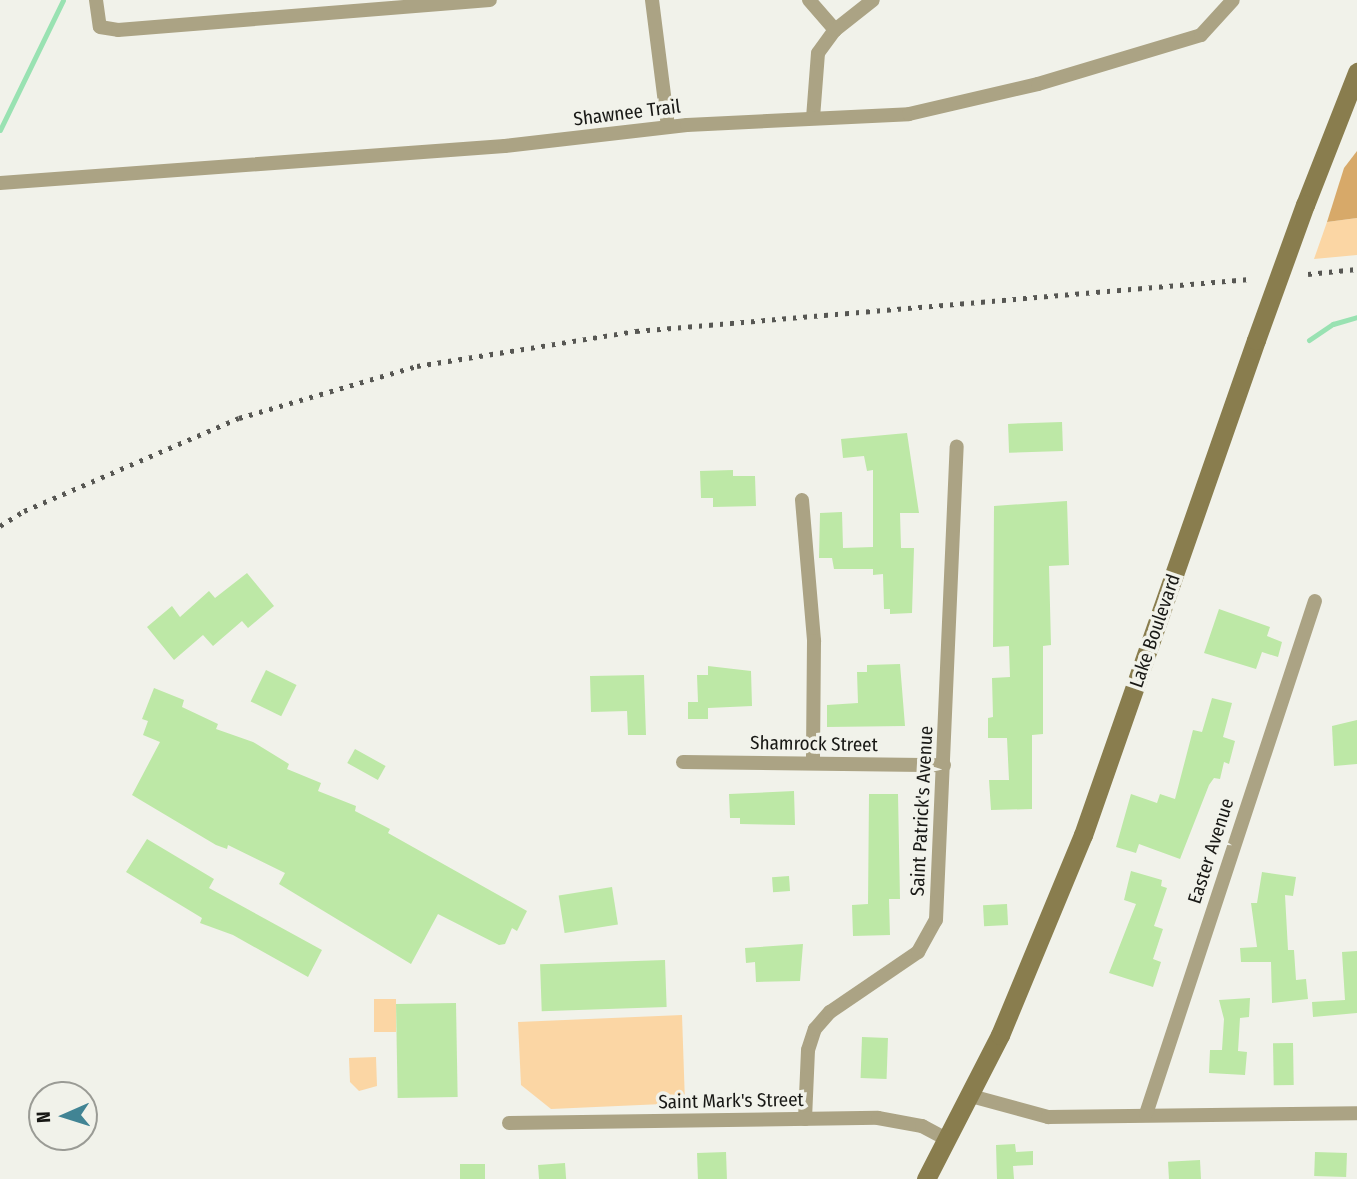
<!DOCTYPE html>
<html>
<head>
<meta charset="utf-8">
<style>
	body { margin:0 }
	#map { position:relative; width:1357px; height:1179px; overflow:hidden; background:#f1f2ea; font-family:"Fira Sans Condensed",sans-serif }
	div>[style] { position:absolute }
	.green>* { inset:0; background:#fbd6a4; transform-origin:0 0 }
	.forest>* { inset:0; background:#d7a969 }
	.stream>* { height:5px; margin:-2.5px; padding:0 2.5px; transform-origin:2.5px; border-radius:2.5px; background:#99e2b2 }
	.building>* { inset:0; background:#bde8a6; transform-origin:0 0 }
	.street>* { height:14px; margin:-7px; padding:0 7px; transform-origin:7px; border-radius:7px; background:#aba384 }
	.secondary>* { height:19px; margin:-9.5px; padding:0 9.5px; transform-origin:9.5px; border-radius:9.5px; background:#897d4e }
	.rail>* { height:5px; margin-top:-2.5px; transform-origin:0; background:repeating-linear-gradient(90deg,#575753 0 3.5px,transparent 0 10.5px) }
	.secondary-bridge>* { height:19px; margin:-9.5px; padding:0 9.5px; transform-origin:9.5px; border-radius:9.5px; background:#897d4e }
	span { translate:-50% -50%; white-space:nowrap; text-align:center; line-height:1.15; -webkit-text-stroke:7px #f1f2ea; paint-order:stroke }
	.street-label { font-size:19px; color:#181815 }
	.north { position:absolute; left:28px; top:1081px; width:70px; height:70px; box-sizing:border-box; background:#f1f2ea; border:2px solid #9a9b95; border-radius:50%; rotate:267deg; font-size:19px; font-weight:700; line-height:28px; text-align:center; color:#181815 }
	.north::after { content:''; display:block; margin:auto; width:24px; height:32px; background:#418494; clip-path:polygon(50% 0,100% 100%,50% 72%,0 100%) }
</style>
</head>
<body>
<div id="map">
	<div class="green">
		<div style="clip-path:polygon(1357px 218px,1357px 255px,1314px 259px,1327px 222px)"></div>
		<div style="left:374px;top:999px;width:22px;height:33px"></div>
		<div style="clip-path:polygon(682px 1015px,685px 1103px,551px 1109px,521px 1085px,518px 1022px)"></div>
		<div style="clip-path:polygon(376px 1057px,377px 1086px,359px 1091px,350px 1082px,349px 1058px)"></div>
	</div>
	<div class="forest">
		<div style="clip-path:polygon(1357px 151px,1357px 218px,1327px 222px,1344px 168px)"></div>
	</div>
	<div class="stream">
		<div style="left:0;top:130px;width:144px;rotate:-64.1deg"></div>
		<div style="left:1309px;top:340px;width:29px;rotate:-34deg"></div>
		<div style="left:1333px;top:324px;width:25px;rotate:-16deg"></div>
	</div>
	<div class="building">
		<div style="left:1062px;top:422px;width:29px;height:54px;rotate:88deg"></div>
		<div style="clip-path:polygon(907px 433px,919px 513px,900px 513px,901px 548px,914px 548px,912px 613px,890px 614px,890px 609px,884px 609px,883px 574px,873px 575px,873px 569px,834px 569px,832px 558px,819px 558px,820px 513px,842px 512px,843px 548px,873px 547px,873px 470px,867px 471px,864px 456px,843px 458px,841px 439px)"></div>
		<div style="clip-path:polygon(733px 470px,733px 476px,755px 476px,756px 506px,713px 507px,713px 498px,701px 498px,700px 471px)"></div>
		<div style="clip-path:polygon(1067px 501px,1069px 565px,1049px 566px,1051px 645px,1043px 646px,1043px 734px,1032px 735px,1032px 809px,991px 810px,989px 780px,1009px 780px,1007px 738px,988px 738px,988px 718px,993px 717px,992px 678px,1010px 677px,1009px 646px,993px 647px,994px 506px)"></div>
		<div style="clip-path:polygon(247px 573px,274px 606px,248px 628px,242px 621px,213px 646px,203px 635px,174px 660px,147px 627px,172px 606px,180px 617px,209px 591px,215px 598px)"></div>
		<div style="clip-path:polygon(1219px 609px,1270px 627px,1267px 636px,1282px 642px,1278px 657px,1262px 652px,1256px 669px,1204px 653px)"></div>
		<div style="clip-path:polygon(900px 664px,905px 726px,827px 727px,827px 705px,858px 703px,857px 672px,867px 672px,867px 665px)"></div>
		<div style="clip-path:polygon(708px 666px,751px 671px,752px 706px,708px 708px,708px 719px,688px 719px,688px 702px,698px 702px,697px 675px,708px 675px)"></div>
		<div style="left:266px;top:670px;width:34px;height:35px;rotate:26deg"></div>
		<div style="clip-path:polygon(644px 675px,646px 735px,628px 735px,627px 711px,591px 712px,590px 676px)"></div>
		<div style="clip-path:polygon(154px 688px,184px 700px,182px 707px,218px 724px,216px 729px,253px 742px,289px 764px,287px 769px,321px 783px,318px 791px,356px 806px,355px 811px,390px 829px,388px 833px,527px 911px,517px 931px,512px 928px,505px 944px,499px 945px,438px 914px,411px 964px,279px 884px,285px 873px,228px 845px,227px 849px,216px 845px,132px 795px,160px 742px,143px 735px,148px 721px,142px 719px)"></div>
		<div style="clip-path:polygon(1212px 698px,1232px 703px,1223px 737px,1235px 741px,1229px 764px,1224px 762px,1220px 779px,1214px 778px,1209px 785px,1180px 859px,1139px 844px,1136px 853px,1116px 847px,1131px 794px,1157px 803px,1160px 794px,1175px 799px,1193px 730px,1202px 732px)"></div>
		<div style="clip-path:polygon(1357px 720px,1357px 764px,1334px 766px,1332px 726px)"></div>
		<div style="left:355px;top:749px;width:35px;height:16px;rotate:29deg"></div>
		<div style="clip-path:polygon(794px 791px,795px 825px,740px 824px,740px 818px,730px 818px,729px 794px)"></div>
		<div style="clip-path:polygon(869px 794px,898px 794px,900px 899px,889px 899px,890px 935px,853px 936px,852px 905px,868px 904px)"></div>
		<div style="clip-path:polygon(147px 839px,214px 879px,209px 888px,322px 950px,308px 977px,233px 935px,200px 923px,202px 918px,126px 872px)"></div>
		<div style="clip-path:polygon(1131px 871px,1162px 880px,1161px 886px,1167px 888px,1154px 926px,1163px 929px,1153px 959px,1161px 962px,1153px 987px,1109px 973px,1136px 904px,1124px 900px)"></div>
		<div style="clip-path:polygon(1262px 872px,1296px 877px,1293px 896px,1285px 895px,1288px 950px,1294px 950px,1296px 980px,1306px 979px,1308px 999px,1272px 1003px,1271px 962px,1241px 962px,1240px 948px,1257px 947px,1251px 903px,1257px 903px)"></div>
		<div style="left:789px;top:876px;width:15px;height:17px;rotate:86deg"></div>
		<div style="left:612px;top:887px;width:38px;height:54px;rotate:81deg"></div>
		<div style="left:1007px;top:904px;width:21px;height:24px;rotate:87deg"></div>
		<div style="clip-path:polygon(803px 944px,800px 981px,756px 982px,755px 962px,746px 963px,745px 948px)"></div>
		<div style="clip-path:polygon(1357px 951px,1357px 1013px,1313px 1017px,1312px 1002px,1345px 1000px,1342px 952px)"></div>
		<div style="left:665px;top:960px;width:47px;height:125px;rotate:88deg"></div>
		<div style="clip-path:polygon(1250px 998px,1249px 1017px,1240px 1018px,1238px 1051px,1247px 1052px,1245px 1075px,1209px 1073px,1210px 1050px,1222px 1050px,1224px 1019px,1219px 1000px)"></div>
		<div style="left:456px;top:1003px;width:94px;height:60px;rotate:89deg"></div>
		<div style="left:862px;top:1037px;width:26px;height:41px;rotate:2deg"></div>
		<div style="left:1293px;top:1043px;width:42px;height:20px;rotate:89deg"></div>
		<div style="clip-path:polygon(1015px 1144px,1016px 1152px,1033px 1151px,1033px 1165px,1013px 1166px,1014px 1179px,997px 1179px,996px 1145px)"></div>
		<div style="left:726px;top:1152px;width:27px;height:29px;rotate:88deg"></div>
		<div style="left:1315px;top:1152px;width:32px;height:24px;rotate:2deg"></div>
		<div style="left:1200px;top:1160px;width:19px;height:32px;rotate:87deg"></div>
		<div style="left:565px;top:1163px;width:16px;height:27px;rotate:86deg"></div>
		<div style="left:460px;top:1164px;width:25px;height:15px"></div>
	</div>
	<div class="street">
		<div style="left:96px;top:0;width:27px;rotate:82deg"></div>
		<div style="left:100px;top:27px;width:18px;rotate:9deg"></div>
		<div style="left:118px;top:30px;width:373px;rotate:-4.6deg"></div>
		<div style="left:652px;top:0;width:128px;rotate:82.8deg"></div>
		<div style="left:809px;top:0;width:40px;rotate:49deg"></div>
		<div style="left:813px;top:118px;width:65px;rotate:-85.6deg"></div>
		<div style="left:818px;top:53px;width:29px;rotate:-54deg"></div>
		<div style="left:835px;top:30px;width:48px;rotate:-38.3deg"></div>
		<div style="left:0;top:183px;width:506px;rotate:-4.19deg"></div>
		<div style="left:505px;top:146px;width:183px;rotate:-6.6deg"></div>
		<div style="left:687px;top:125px;width:222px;rotate:-2.8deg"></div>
		<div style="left:909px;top:114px;width:132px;rotate:-13.1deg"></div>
		<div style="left:1038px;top:84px;width:170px;rotate:-16.7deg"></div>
		<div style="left:1201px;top:35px;width:47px;rotate:-47.6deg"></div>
		<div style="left:802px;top:500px;width:142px;rotate:85.1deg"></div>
		<div style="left:814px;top:641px;width:122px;rotate:90.5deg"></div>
		<div style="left:683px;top:762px;width:261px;rotate:0.7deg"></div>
		<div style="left:971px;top:1096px;width:80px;rotate:15.3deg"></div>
		<div style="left:1048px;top:1117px;width:309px;rotate:-0.7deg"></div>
		<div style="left:1146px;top:1114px;width:540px;rotate:-71.77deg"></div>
		<div style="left:805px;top:1119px;width:69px;rotate:-87.5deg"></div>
		<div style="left:808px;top:1050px;width:22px;rotate:-72deg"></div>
		<div style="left:815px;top:1029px;width:23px;rotate:-49deg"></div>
		<div style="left:830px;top:1012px;width:107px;rotate:-34.3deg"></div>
		<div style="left:918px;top:952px;width:37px;rotate:-61deg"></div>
		<div style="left:936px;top:920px;width:474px;rotate:-87.5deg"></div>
		<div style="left:509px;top:1123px;width:369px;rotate:-0.8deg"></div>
		<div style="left:878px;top:1118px;width:45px;rotate:10.3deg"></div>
		<div style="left:922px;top:1126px;width:30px;rotate:28deg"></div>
	</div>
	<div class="secondary">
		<div style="left:1305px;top:205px;width:143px;rotate:-68.6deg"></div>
		<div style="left:926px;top:1179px;width:162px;rotate:-62.8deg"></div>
		<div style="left:1000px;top:1035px;width:217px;rotate:-67.5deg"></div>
		<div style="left:1083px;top:835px;width:524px;rotate:-70.74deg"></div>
	</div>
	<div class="rail">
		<div style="left:1308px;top:274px;width:49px;rotate:-5.8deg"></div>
		<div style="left:0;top:526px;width:28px;rotate:-32deg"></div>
		<div style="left:24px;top:511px;width:234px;rotate:-23.4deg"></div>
		<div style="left:239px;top:418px;width:185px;rotate:-16.3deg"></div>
		<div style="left:417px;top:366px;width:222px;rotate:-9.1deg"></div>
		<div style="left:636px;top:331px;width:616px;rotate:-4.84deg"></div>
	</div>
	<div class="secondary-bridge">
		<div style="left:1256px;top:340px;width:144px;rotate:-70.1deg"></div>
	</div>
	<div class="street-label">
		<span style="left:627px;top:113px;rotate:-7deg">Shawnee Trail</span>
		<span style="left:1155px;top:631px;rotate:-71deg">Lake Boulevard</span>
		<span style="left:814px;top:744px;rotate:1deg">Shamrock Street</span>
		<span style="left:922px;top:811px;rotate:-87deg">Saint Patrick's Avenue</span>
		<span style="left:1211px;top:851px;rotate:-72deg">Easter Avenue</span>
		<span style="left:731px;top:1101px;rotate:-1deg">Saint Mark's Street</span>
	</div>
	<div class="north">N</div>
</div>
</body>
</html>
